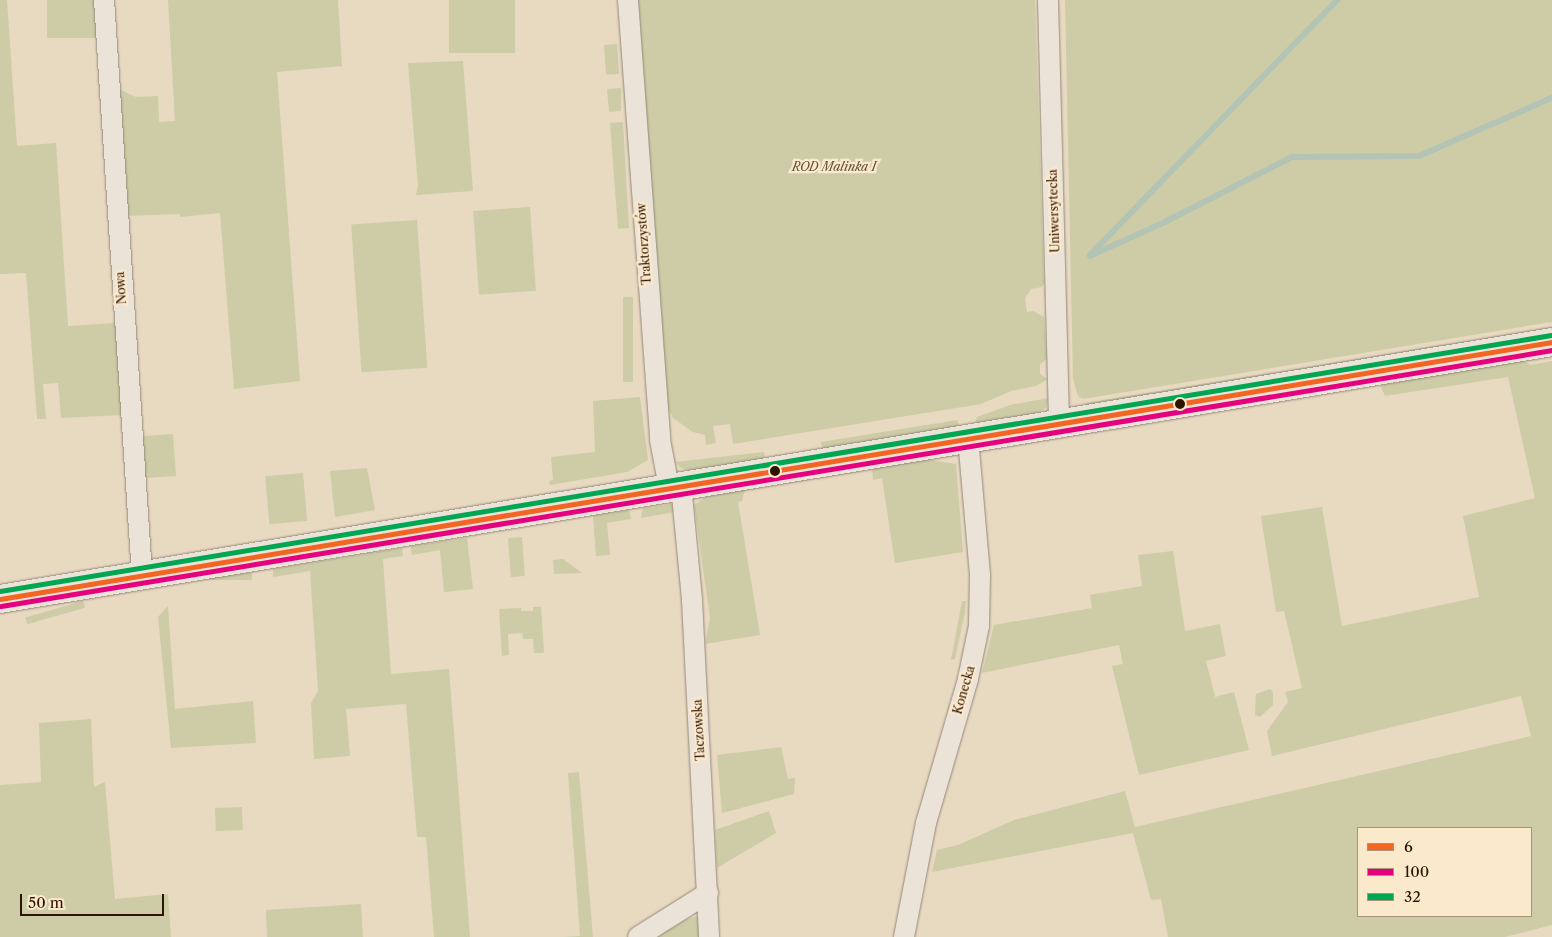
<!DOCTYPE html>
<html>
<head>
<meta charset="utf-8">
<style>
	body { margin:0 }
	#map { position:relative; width:1552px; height:937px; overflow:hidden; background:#e8d9c1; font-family:"Libre Caslon Text",serif }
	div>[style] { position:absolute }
	.green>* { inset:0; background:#cdcca6; transform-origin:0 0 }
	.stream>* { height:5.5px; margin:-2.75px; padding:0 2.75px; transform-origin:2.75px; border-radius:2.75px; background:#b4c4b4 }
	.roads { filter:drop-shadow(0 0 1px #948878) drop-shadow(0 0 1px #948878) }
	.street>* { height:20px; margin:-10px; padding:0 10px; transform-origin:10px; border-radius:10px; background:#ebe3d7 }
	.secondary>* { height:28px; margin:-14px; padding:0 14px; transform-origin:14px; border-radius:14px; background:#ebe3d7 }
	.bus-1>* { height:5px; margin:-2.5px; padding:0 2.5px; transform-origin:2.5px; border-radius:2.5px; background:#f26522 }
	.bus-2>* { height:5px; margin:-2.5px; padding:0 2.5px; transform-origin:2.5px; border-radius:2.5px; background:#e5007d }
	.bus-3>* { height:5px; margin:-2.5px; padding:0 2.5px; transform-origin:2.5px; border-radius:2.5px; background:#00a651 }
	.dots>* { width:14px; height:14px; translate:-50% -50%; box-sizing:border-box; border:2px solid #fbe9cc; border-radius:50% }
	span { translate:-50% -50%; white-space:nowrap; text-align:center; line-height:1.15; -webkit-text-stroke:4.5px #fbe9cc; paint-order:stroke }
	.park-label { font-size:12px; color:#5e5032; font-style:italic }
	.street-label { font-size:12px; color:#2e1300 }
	.legend { position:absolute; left:1357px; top:827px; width:175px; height:90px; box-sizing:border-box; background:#fbe9cc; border:1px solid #a9937a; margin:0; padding:6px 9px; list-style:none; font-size:15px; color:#2e1300 }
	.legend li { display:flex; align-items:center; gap:10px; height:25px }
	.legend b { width:25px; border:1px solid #a9937a }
	.scale { position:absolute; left:20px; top:894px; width:144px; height:22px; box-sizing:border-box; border:2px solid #2e1300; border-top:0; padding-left:6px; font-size:15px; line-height:18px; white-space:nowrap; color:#2e1300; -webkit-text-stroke:4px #fbe9cc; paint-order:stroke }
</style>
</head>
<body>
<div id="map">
	<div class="green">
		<div style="clip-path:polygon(0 0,7px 0,17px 146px,56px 143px,68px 326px,116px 323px,123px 415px,61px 418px,58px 383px,43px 384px,46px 419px,37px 419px,26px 273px,0 274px)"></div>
		<div style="left:47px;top:0;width:50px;height:38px"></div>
		<div style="clip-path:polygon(168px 0,338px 0,342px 66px,277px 72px,300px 381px,234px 389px,220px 213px,180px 217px,180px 214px,122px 216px,119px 89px,136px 97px,158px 96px,159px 122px,175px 121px)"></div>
		<div style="left:449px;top:0;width:66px;height:53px"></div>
		<div style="clip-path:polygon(636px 0,1035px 0,1044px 283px,1042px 287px,1031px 289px,1025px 298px,1027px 312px,1033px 311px,1044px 317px,1047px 359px,1040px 364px,1040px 374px,1048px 379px,1036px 386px,1011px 391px,981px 404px,733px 444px,730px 424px,713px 426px,716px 443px,706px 445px,705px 435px,693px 432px,673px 418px,664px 399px)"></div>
		<div style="clip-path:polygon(1065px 0,1552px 0,1552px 322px,1083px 399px,1078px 396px,1073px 379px)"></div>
		<div style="left:617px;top:44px;width:30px;height:13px;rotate:86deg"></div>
		<div style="clip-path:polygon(463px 61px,473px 191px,416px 195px,418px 186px,408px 63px)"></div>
		<div style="clip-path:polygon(621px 88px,621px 111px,609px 112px,607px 89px)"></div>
		<div style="clip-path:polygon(623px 122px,629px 228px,618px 229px,610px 123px)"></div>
		<div style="left:530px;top:207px;width:84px;height:57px;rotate:86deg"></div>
		<div style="left:417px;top:220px;width:148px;height:66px;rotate:86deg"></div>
		<div style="left:623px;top:297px;width:10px;height:85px"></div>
		<div style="clip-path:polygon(1552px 327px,1552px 330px,1086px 407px,1085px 403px)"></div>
		<div style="clip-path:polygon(evenodd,1519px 359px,1531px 365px,1552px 361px,1552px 925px,1505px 937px,1168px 937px,1161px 899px,1151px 900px,1133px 833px,932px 872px,937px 850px,958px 845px,1014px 820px,1125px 791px,1135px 827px,1531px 736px,1521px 696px,1272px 756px,1267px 731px,1288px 702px,1285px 692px,1302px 688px,1284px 611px,1276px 612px,1261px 516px,1322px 507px,1342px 626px,1479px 597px,1463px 516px,1535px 498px,1508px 377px,1385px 396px,1381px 387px,1391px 379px,1519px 359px,1358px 828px,1531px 828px,1531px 916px,1358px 916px,1358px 828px)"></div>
		<div style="clip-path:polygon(640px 397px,648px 460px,627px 472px,550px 485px,549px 481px,553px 480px,551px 457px,595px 452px,593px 401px)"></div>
		<div style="clip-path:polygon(1048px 398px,1047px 407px,1036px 414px,975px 423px,977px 417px,1010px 405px)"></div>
		<div style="clip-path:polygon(957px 420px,960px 427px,822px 451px,821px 442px)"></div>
		<div style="left:173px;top:434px;width:42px;height:35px;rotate:86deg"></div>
		<div style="clip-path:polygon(764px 452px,765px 460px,693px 472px,681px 468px,675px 462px)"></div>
		<div style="clip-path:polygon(929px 460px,956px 464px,963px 552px,895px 563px,882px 478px,873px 480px,872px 468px)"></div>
		<div style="clip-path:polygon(367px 468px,375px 510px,335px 517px,330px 471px)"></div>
		<div style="left:303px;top:473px;width:48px;height:38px;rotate:85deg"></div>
		<div style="clip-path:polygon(745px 489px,742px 501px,738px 502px,760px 635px,705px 644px,710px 618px,694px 505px,712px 493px)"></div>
		<div style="clip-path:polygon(673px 504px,675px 512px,641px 518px,643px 508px)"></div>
		<div style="clip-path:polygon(629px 510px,631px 519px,607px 523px,610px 555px,596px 556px,593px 516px)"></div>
		<div style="left:522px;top:537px;width:39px;height:14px;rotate:86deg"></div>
		<div style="clip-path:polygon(467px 538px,473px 589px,444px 592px,440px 550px,412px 555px,411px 546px)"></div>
		<div style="clip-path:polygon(402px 548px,403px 556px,383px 559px,391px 674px,449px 669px,470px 937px,434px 937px,426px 837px,417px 837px,406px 704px,346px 709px,350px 756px,314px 759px,311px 703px,318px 691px,310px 571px,273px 577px,273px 569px)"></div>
		<div style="clip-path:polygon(1173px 551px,1185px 631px,1220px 624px,1226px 656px,1206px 661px,1215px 697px,1234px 692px,1249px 750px,1139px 775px,1112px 666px,1123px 664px,1119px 645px,982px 673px,994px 625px,1092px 608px,1090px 595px,1142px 586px,1138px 555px)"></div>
		<div style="clip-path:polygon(563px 559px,582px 573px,554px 574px,553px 560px)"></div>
		<div style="left:252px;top:573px;width:7px;height:46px;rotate:90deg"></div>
		<div style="left:83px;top:601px;width:7px;height:60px;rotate:74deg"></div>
		<div style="clip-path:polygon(962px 601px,966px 601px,965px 612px,955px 659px,951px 660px)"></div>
		<div style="clip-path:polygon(168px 606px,175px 709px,253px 701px,256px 743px,171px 748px,158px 617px)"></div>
		<div style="clip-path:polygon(533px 607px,541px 607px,544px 653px,534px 653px,533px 639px,523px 639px,522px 633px,508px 634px,509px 655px,502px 656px,499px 609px,521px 608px,521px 611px,533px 611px)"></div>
		<div style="clip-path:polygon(1270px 689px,1273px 692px,1273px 705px,1260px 717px,1255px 715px,1256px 694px)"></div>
		<div style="clip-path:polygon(91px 719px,94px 787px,105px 782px,115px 899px,168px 894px,171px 937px,0 937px,0 785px,41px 782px,39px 723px)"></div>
		<div style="clip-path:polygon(781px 747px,788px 779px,795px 778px,794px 794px,722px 813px,717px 755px)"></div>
		<div style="clip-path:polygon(579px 772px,593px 937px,564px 937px,580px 936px,568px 773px)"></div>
		<div style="left:242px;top:807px;width:23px;height:27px;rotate:88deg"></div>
		<div style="clip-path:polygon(769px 811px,776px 833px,717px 868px,715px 830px)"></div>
		<div style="clip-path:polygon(361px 904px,363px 937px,267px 937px,266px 910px)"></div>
		<div style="clip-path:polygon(702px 915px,703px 937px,652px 937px,682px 921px)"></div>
	</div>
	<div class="stream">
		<div style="left:1338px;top:0;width:356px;rotate:134.1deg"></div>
		<div style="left:1090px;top:256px;width:85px;rotate:-24.4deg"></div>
		<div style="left:1167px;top:221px;width:140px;rotate:-27.1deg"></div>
		<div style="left:1292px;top:157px;width:127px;rotate:-0.5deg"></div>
		<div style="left:1419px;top:156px;width:145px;rotate:-23.6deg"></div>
	</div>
	<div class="roads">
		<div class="street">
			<div style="left:104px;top:0;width:576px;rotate:86.22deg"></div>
			<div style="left:628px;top:0;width:441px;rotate:85.8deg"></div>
			<div style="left:660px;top:440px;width:48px;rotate:79.2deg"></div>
			<div style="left:1048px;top:0;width:423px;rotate:88.5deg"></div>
			<div style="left:681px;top:485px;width:116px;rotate:84.5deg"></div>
			<div style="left:692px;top:600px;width:337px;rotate:87.1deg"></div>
			<div style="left:638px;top:937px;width:83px;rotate:-32.2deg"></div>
			<div style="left:904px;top:937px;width:116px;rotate:-79.1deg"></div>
			<div style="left:926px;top:823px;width:150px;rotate:-73.7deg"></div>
			<div style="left:968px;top:679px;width:54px;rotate:-78.3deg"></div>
			<div style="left:979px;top:626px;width:51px;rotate:-88.9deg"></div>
			<div style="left:980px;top:575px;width:139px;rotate:-95deg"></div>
		</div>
		<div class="secondary">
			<div style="left:0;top:599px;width:1573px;rotate:-9.4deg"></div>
		</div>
	</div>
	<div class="bus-1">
		<div style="left:0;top:599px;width:1573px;rotate:-9.4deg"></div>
	</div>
	<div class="bus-2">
		<div style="left:1px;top:606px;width:1572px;rotate:-9.37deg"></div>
	</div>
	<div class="bus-3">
		<div style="left:0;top:591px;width:1572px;rotate:-9.37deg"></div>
	</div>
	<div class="dots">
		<div style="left:1180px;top:404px;background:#2e1300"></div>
		<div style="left:775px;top:471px;background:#2e1300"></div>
	</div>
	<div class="park-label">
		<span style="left:834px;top:167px">ROD Malinka I</span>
	</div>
	<div class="street-label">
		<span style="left:1054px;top:211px;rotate:-92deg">Uniwersytecka</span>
		<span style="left:644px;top:244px;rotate:-94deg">Traktorzystów</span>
		<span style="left:121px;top:288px;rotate:-94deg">Nowa</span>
		<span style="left:964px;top:690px;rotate:-74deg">Konecka</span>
		<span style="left:699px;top:730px;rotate:-93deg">Taczowska</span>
	</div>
	<ul class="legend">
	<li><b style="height:6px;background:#f26522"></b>6</li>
	<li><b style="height:6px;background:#e5007d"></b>100</li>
	<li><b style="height:6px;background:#00a651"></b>32</li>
	</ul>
	<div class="scale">50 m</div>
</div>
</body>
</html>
